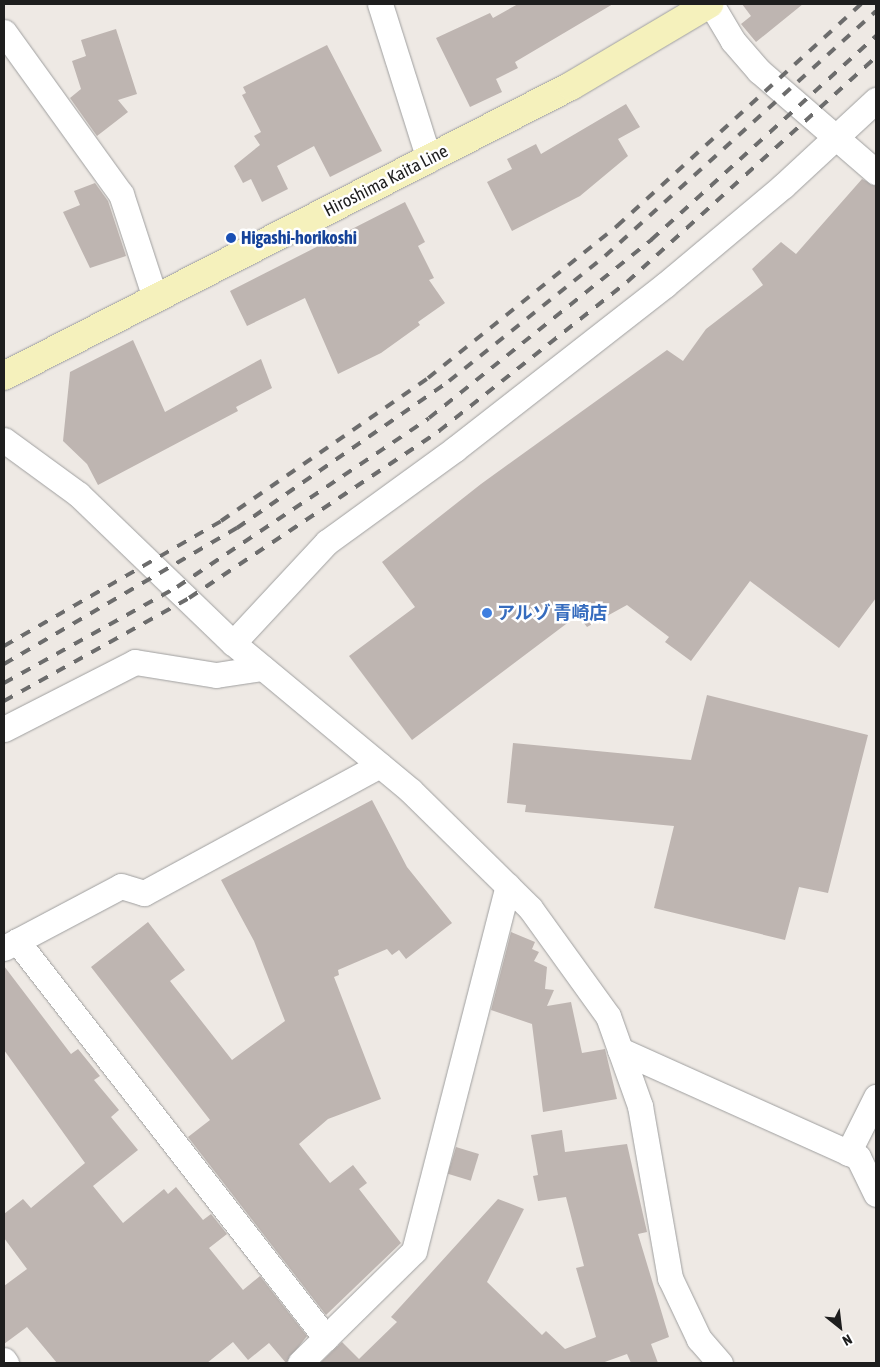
<!DOCTYPE html>
<html>
<head>
<meta charset="utf-8">
<style>
	body { margin:0 }
	#map { position:relative; width:880px; height:1367px; overflow:hidden; background:#eee9e4; font-family:"Asap Condensed","Noto Sans JP",sans-serif }
	div>[style] { position:absolute }
	.building>* { inset:0; background:#beb5b1; transform-origin:0 0 }
	.roads { filter:drop-shadow(0 0 1px #9f9f9f) drop-shadow(0 0 1px #9f9f9f) }
	.minor>* { height:25px; margin:-12.5px; padding:0 12.5px; transform-origin:12.5px; border-radius:12.5px; background:#fff }
	.secondary>* { height:28px; margin:-14px; padding:0 14px; transform-origin:14px; border-radius:14px; background:#f5f1bc }
	.rail>* { height:4px; margin-top:-2px; transform-origin:0; background:repeating-linear-gradient(90deg,#6c6c6c 0 10px,transparent 0 20px) }
	.dots>* { width:14px; height:14px; translate:-50% -50%; box-sizing:border-box; border:2px solid #fff; border-radius:50% }
	span { translate:-50% -50%; white-space:nowrap; text-align:center; line-height:1.15; -webkit-text-stroke:5px #fff; paint-order:stroke }
	.street-label { font-size:18px; color:#1e1e1e }
	.transit-label { font-size:18px; color:#164399; font-weight:700 }
	.left { translate:0 -50%; text-align:left }
	.shop-label { font-size:18px; color:#366cbe; font-weight:700 }
	.frame { position:absolute; inset:0; border:5px solid #1e1e1e; pointer-events:none }
	.north { position:absolute; left:815px; top:1302px; width:50px; height:50px; -webkit-text-stroke:4px #fff; paint-order:stroke; rotate:151deg; font-size:14px; font-weight:700; line-height:20px; text-align:center; color:#1e1e1e }
	.north::after { content:''; display:block; margin:auto; width:18px; height:22px; background:#1e1e1e; clip-path:polygon(50% 0,100% 100%,50% 72%,0 100%) }
</style>
</head>
<body>
<div id="map">
	<div class="building">
		<div style="clip-path:polygon(518px 4px,613px 4px,515px 62px,518px 68px,496px 79px,502px 92px,470px 107px,436px 38px,490px 13px,493px 18px)"></div>
		<div style="clip-path:polygon(742px 4px,803px 4px,756px 42px,741px 24px,751px 16px)"></div>
		<div style="clip-path:polygon(116px 29px,137px 94px,118px 100px,128px 112px,97px 136px,70px 98px,81px 89px,72px 61px,86px 56px,81px 40px)"></div>
		<div style="clip-path:polygon(327px 45px,382px 151px,330px 177px,314px 146px,277px 166px,288px 189px,262px 202px,251px 179px,243px 183px,234px 166px,260px 145px,254px 136px,261px 132px,242px 95px,246px 93px,243px 87px)"></div>
		<div style="clip-path:polygon(626px 104px,640px 127px,618px 139px,628px 156px,580px 196px,512px 231px,487px 182px,512px 169px,507px 159px,536px 144px,541px 154px)"></div>
		<div style="clip-path:polygon(862px 179px,876px 186px,876px 598px,839px 648px,750px 581px,691px 661px,665px 642px,669px 637px,627px 605px,587px 627px,578px 615px,412px 740px,349px 656px,415px 607px,382px 562px,481px 484px,667px 350px,683px 361px,706px 329px,763px 285px,752px 269px,781px 242px,796px 254px)"></div>
		<div style="clip-path:polygon(95px 183px,108px 201px,126px 256px,90px 268px,63px 212px,80px 205px,74px 191px)"></div>
		<div style="clip-path:polygon(405px 202px,425px 242px,418px 246px,434px 278px,429px 280px,445px 303px,418px 322px,420px 325px,381px 353px,338px 374px,305px 298px,247px 326px,230px 291px)"></div>
		<div style="clip-path:polygon(133px 340px,165px 412px,261px 359px,272px 388px,236px 407px,238px 411px,98px 485px,87px 464px,63px 441px,70px 372px)"></div>
		<div style="clip-path:polygon(707px 695px,868px 735px,828px 893px,799px 887px,785px 940px,654px 908px,674px 826px,525px 812px,526px 805px,507px 803px,513px 743px,691px 760px)"></div>
		<div style="clip-path:polygon(372px 800px,407px 867px,452px 923px,406px 959px,399px 950px,392px 955px,387px 949px,338px 970px,339px 975px,334px 977px,381px 1099px,328px 1119px,299px 1144px,330px 1183px,353px 1165px,367px 1183px,359px 1189px,401px 1243px,326px 1315px,188px 1137px,210px 1120px,91px 967px,148px 922px,185px 970px,170px 981px,232px 1060px,285px 1021px,254px 941px,221px 880px)"></div>
		<div style="clip-path:polygon(511px 932px,535px 942px,532px 949px,539px 952px,534px 961px,547px 967px,545px 989px,554px 990px,547px 1006px,571px 1002px,582px 1053px,605px 1049px,617px 1099px,543px 1112px,532px 1024px,491px 1010px)"></div>
		<div style="clip-path:polygon(4px 966px,71px 1054px,78px 1049px,100px 1076px,94px 1080px,119px 1110px,111px 1117px,138px 1150px,93px 1186px,123px 1223px,164px 1189px,168px 1194px,176px 1187px,203px 1220px,211px 1214px,227px 1234px,209px 1248px,243px 1290px,260px 1276px,307px 1336px,286px 1363px,269px 1343px,248px 1360px,233px 1342px,207px 1363px,57px 1363px,27px 1327px,4px 1344px,4px 1286px,27px 1269px,4px 1238px,4px 1214px,23px 1199px,31px 1208px,85px 1163px,4px 1050px)"></div>
		<div style="clip-path:polygon(562px 1130px,565px 1152px,627px 1144px,647px 1232px,638px 1234px,669px 1337px,651px 1344px,658px 1363px,631px 1363px,627px 1354px,602px 1363px,320px 1363px,342px 1342px,359px 1359px,397px 1322px,391px 1317px,498px 1199px,524px 1209px,487px 1282px,542px 1335px,546px 1331px,565px 1349px,596px 1337px,576px 1268px,584px 1266px,566px 1197px,538px 1201px,533px 1176px,538px 1175px,531px 1135px)"></div>
		<div style="left:456px;top:1147px;width:24px;height:28px;rotate:17deg"></div>
	</div>
	<div class="roads">
		<div class="minor">
			<div style="left:380px;top:4px;width:163px;rotate:72.5deg"></div>
			<div style="left:711px;top:4px;width:43px;rotate:59.3deg"></div>
			<div style="left:733px;top:41px;width:40px;rotate:49deg"></div>
			<div style="left:759px;top:71px;width:155px;rotate:40.8deg"></div>
			<div style="left:4px;top:32px;width:200px;rotate:54.2deg"></div>
			<div style="left:121px;top:194px;width:109px;rotate:71.9deg"></div>
			<div style="left:4px;top:440px;width:92px;rotate:36.1deg"></div>
			<div style="left:78px;top:494px;width:215px;rotate:43.9deg"></div>
			<div style="left:233px;top:643px;width:231px;rotate:39.7deg"></div>
			<div style="left:411px;top:791px;width:167px;rotate:44.5deg"></div>
			<div style="left:530px;top:908px;width:133px;rotate:54.2deg"></div>
			<div style="left:608px;top:1016px;width:96px;rotate:70.4deg"></div>
			<div style="left:640px;top:1106px;width:175px;rotate:80.1deg"></div>
			<div style="left:670px;top:1278px;width:68px;rotate:64.6deg"></div>
			<div style="left:699px;top:1339px;width:32px;rotate:49deg"></div>
			<div style="left:233px;top:643px;width:138px;rotate:-47.1deg"></div>
			<div style="left:327px;top:542px;width:158px;rotate:-36deg"></div>
			<div style="left:455px;top:449px;width:266px;rotate:-38deg"></div>
			<div style="left:665px;top:285px;width:154px;rotate:-40deg"></div>
			<div style="left:783px;top:186px;width:127px;rotate:-42.8deg"></div>
			<div style="left:4px;top:729px;width:147px;rotate:-27.1deg"></div>
			<div style="left:135px;top:662px;width:82px;rotate:9.1deg"></div>
			<div style="left:216px;top:675px;width:47px;rotate:-8.7deg"></div>
			<div style="left:17px;top:941px;width:503px;rotate:52.11deg"></div>
			<div style="left:4px;top:948px;width:132px;rotate:-27.9deg"></div>
			<div style="left:121px;top:886px;width:24px;rotate:17deg"></div>
			<div style="left:144px;top:893px;width:268px;rotate:-28.5deg"></div>
			<div style="left:620px;top:1050px;width:261px;rotate:24.2deg"></div>
			<div style="left:858px;top:1157px;width:41px;rotate:64.1deg"></div>
			<div style="left:848px;top:1153px;width:63px;rotate:-63.4deg"></div>
			<div style="left:4px;top:1360px;width:4px;rotate:56deg"></div>
			<div style="left:300px;top:1363px;width:160px;rotate:-44.5deg"></div>
			<div style="left:414px;top:1251px;width:377px;rotate:-75.6deg"></div>
		</div>
		<div class="secondary">
			<div style="left:4px;top:376px;width:637px;rotate:-27.09deg"></div>
			<div style="left:571px;top:86px;width:161px;rotate:-30.7deg"></div>
		</div>
	</div>
	<div class="rail">
		<div style="left:4px;top:646px;width:250px;rotate:-29.9deg"></div>
		<div style="left:221px;top:521px;width:252px;rotate:-34.6deg"></div>
		<div style="left:428px;top:378px;width:243px;rotate:-38.8deg"></div>
		<div style="left:617px;top:226px;width:330px;rotate:-42.3deg"></div>
		<div style="left:4px;top:664px;width:270px;rotate:-30.3deg"></div>
		<div style="left:237px;top:528px;width:258px;rotate:-34.7deg"></div>
		<div style="left:449px;top:381px;width:200px;rotate:-38.7deg"></div>
		<div style="left:605px;top:256px;width:365px;rotate:-42.1deg"></div>
		<div style="left:4px;top:683px;width:198px;rotate:-29deg"></div>
		<div style="left:177px;top:587px;width:303px;rotate:-33.8deg"></div>
		<div style="left:429px;top:418px;width:285px;rotate:-38.7deg"></div>
		<div style="left:651px;top:240px;width:304px;rotate:-42.2deg"></div>
		<div style="left:4px;top:701px;width:212px;rotate:-29.1deg"></div>
		<div style="left:189px;top:598px;width:301px;rotate:-33.7deg"></div>
		<div style="left:439px;top:431px;width:240px;rotate:-38.4deg"></div>
		<div style="left:627px;top:282px;width:336px;rotate:-42.1deg"></div>
	</div>
	<div class="dots">
		<div style="left:231px;top:238px;background:#1a4fb4"></div>
		<div style="left:487px;top:613px;background:#3f7fe0"></div>
	</div>
	<div class="street-label">
		<span style="left:386px;top:181px;rotate:-27deg">Hiroshima Kaita Line</span>
	</div>
	<div class="transit-label">
		<span class="left" style="left:241px;top:238px">Higashi-horikoshi</span>
	</div>
	<div class="shop-label">
		<span class="left" style="left:497px;top:613px">アルゾ 青崎店</span>
	</div>
	<div class="frame"></div>
	<div class="north">N</div>
</div>
</body>
</html>
